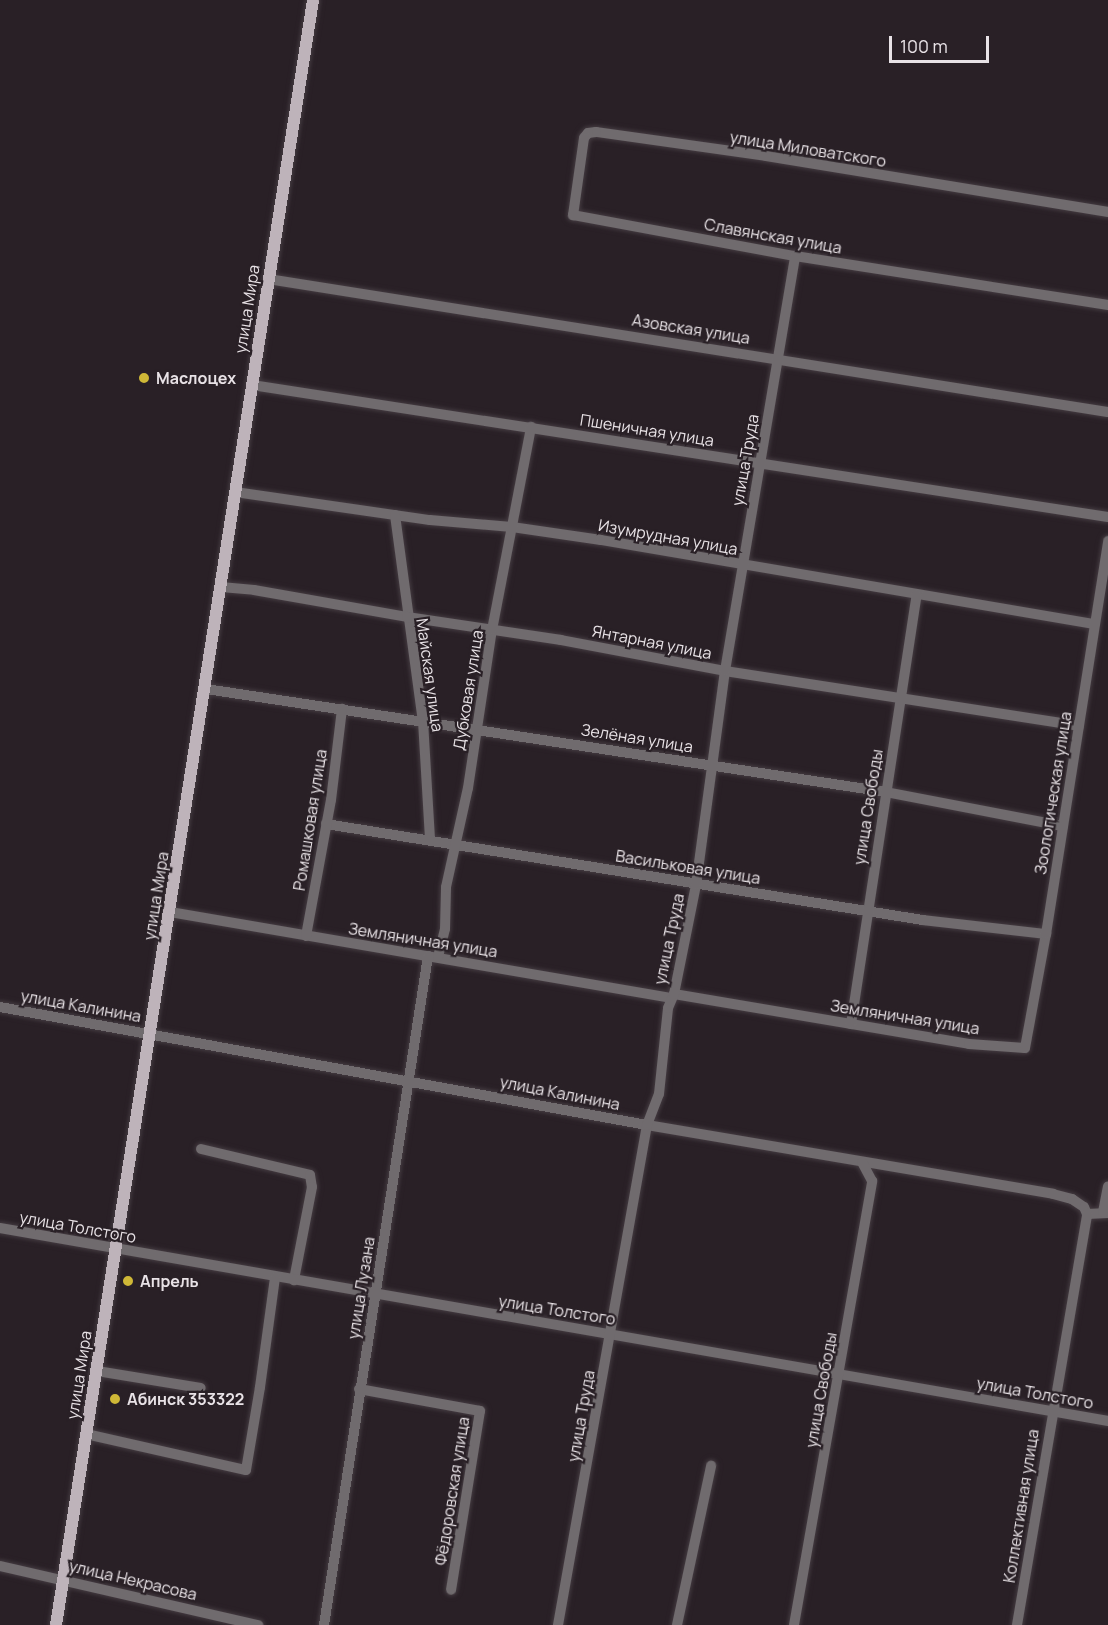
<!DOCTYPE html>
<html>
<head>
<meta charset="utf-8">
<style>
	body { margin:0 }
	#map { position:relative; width:1108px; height:1625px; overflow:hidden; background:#292026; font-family:Manrope,sans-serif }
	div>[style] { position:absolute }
	.roads { filter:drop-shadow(0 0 2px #443b41) drop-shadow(0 0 2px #443b41) }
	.minor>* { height:10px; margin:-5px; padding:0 5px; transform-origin:5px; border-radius:5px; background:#706b6e }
	.major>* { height:12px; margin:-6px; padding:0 6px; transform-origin:6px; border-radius:6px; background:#beb3ba }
	.dots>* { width:16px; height:16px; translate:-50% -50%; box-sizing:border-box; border:3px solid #292026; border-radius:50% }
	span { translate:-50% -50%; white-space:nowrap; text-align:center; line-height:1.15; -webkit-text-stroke:4.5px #292026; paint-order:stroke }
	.street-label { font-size:16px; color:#e8e2e6 }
	.poi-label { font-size:16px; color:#e8e2e6; font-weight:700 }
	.left { translate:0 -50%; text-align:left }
	.scale { position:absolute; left:889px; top:36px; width:100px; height:27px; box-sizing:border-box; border:3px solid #e8e2e6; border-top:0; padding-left:8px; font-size:18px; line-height:21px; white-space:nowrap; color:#e8e2e6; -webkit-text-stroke:4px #292026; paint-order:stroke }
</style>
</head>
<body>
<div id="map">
	<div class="roads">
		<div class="minor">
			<div style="left:1108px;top:212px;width:346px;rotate:-170.7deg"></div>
			<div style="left:767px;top:156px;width:173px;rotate:-172deg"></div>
			<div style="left:596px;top:132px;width:8px;rotate:173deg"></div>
			<div style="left:588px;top:133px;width:6px;rotate:129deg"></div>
			<div style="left:584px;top:138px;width:78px;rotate:98.1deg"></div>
			<div style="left:573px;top:215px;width:226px;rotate:10.5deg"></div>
			<div style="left:795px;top:256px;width:317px;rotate:8.9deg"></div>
			<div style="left:268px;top:279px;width:850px;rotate:9deg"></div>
			<div style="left:252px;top:385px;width:866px;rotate:8.77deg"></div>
			<div style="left:235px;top:492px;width:197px;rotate:8.2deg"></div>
			<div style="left:430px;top:520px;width:82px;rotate:4.9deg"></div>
			<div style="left:512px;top:527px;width:90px;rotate:8.3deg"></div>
			<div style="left:601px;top:540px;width:500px;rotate:9.67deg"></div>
			<div style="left:395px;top:515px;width:208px;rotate:82.3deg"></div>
			<div style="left:423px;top:721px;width:119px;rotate:86.6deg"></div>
			<div style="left:221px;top:587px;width:33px;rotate:5deg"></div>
			<div style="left:254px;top:590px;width:155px;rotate:10deg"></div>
			<div style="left:407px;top:617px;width:156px;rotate:8.5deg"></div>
			<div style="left:561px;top:640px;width:167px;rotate:10.7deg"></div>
			<div style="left:725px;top:671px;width:358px;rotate:8.8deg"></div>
			<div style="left:206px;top:689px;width:688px;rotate:8.61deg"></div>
			<div style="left:886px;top:792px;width:180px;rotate:10.9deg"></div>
			<div style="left:326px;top:824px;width:605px;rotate:9.14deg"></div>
			<div style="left:923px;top:920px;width:124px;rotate:6.5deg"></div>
			<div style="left:170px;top:912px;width:508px;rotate:9.74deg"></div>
			<div style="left:306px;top:936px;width:138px;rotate:-79.6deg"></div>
			<div style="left:331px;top:800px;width:92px;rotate:-83.1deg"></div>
			<div style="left:438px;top:957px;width:29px;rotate:-76deg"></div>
			<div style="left:445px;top:929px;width:42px;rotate:-88.6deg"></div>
			<div style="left:446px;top:887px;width:101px;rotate:-77.5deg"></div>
			<div style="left:468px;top:788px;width:160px;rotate:-81.4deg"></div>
			<div style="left:492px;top:630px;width:207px;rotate:-79.1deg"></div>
			<div style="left:674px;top:994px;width:299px;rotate:9.6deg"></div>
			<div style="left:969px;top:1044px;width:56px;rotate:4.1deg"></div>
			<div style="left:1025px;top:1048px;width:116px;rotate:-79.6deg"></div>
			<div style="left:1046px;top:934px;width:398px;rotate:-81deg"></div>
			<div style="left:0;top:1007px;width:658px;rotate:10.34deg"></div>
			<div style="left:647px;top:1125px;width:412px;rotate:9.6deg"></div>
			<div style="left:1053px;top:1194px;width:20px;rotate:15deg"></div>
			<div style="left:1072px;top:1199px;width:14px;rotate:34deg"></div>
			<div style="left:1084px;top:1207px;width:8px;rotate:67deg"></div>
			<div style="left:1087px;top:1214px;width:21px;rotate:-3deg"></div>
			<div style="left:851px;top:1024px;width:434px;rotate:-81.3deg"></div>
			<div style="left:201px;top:1149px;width:112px;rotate:13.4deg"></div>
			<div style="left:310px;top:1175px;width:12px;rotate:81deg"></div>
			<div style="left:312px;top:1187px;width:95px;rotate:101deg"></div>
			<div style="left:1103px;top:1212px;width:26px;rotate:-79deg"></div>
			<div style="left:0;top:1228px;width:1125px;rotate:9.88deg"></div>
			<div style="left:97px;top:1371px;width:105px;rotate:9.3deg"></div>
			<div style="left:359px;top:1389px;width:123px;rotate:10.3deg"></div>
			<div style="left:480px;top:1411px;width:181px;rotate:99.2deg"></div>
			<div style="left:86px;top:1434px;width:164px;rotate:12.7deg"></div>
			<div style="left:246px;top:1470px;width:84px;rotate:-80.4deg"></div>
			<div style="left:260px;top:1387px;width:111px;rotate:-82.2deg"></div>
			<div style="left:0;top:1566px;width:265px;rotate:12.9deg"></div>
			<div style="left:324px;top:1625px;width:677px;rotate:-81.16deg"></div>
			<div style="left:558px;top:1625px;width:508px;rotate:-79.91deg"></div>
			<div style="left:647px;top:1125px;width:33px;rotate:-69deg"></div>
			<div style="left:659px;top:1094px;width:86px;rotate:-84deg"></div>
			<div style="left:668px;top:1008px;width:15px;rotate:-67deg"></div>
			<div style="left:674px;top:994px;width:111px;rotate:-78.6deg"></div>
			<div style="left:696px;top:885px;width:216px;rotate:-82.3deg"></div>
			<div style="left:725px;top:671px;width:421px;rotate:-80.4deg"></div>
			<div style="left:677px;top:1625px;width:163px;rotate:-77.9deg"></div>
			<div style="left:794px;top:1625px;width:451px;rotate:-80deg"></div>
			<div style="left:872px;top:1181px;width:21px;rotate:-118deg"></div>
			<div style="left:1017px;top:1625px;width:417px;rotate:-80.3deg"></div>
		</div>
		<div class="major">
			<div style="left:56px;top:1625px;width:1645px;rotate:-81.01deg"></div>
		</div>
	</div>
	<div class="dots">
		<div style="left:144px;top:378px;background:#cfb837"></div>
		<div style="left:128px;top:1281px;background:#cfb837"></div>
		<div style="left:115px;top:1399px;background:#cfb837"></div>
	</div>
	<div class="street-label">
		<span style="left:808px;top:149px;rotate:9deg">улица Миловатского</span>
		<span style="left:773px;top:236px;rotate:10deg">Славянская улица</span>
		<span style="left:247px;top:309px;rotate:-81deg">улица Мира</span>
		<span style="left:691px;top:329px;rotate:9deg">Азовская улица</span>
		<span style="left:647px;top:430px;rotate:9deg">Пшеничная улица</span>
		<span style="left:745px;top:460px;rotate:-80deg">улица Труда</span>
		<span style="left:668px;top:537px;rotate:10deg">Изумрудная улица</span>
		<span style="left:652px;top:642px;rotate:11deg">Янтарная улица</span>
		<span style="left:430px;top:675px;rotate:82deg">Майская улица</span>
		<span style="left:468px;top:690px;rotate:-81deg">Дубковая улица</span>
		<span style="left:637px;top:738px;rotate:9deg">Зелёная улица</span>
		<span style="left:1053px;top:793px;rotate:-81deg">Зоологическая улица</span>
		<span style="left:868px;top:807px;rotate:-81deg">улица Свободы</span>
		<span style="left:310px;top:820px;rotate:-81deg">Ромашковая улица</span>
		<span style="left:688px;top:867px;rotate:9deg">Васильковая улица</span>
		<span style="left:156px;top:896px;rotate:-81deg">улица Мира</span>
		<span style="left:669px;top:939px;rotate:-78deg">улица Труда</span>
		<span style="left:423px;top:940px;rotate:9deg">Земляничная улица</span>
		<span style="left:81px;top:1006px;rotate:10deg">улица Калинина</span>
		<span style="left:905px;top:1017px;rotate:9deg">Земляничная улица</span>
		<span style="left:560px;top:1093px;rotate:11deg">улица Калинина</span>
		<span style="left:78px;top:1227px;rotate:10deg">улица Толстого</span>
		<span style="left:361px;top:1288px;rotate:-81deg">улица Лузана</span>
		<span style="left:557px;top:1310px;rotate:9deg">улица Толстого</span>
		<span style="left:79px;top:1375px;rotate:-81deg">улица Мира</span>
		<span style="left:821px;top:1390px;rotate:-80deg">улица Свободы</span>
		<span style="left:1035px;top:1393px;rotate:10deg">улица Толстого</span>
		<span style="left:581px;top:1416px;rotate:-80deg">улица Труда</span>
		<span style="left:452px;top:1491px;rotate:-81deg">Фёдоровская улица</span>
		<span style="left:1021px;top:1506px;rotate:-81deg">Коллективная улица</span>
		<span style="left:133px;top:1580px;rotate:13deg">улица Некрасова</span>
	</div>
	<div class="poi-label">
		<span class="left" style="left:156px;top:378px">Маслоцех</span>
		<span class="left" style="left:140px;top:1281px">Апрель</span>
		<span class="left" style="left:127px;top:1399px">Абинск 353322</span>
	</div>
	<div class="scale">100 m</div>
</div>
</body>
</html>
